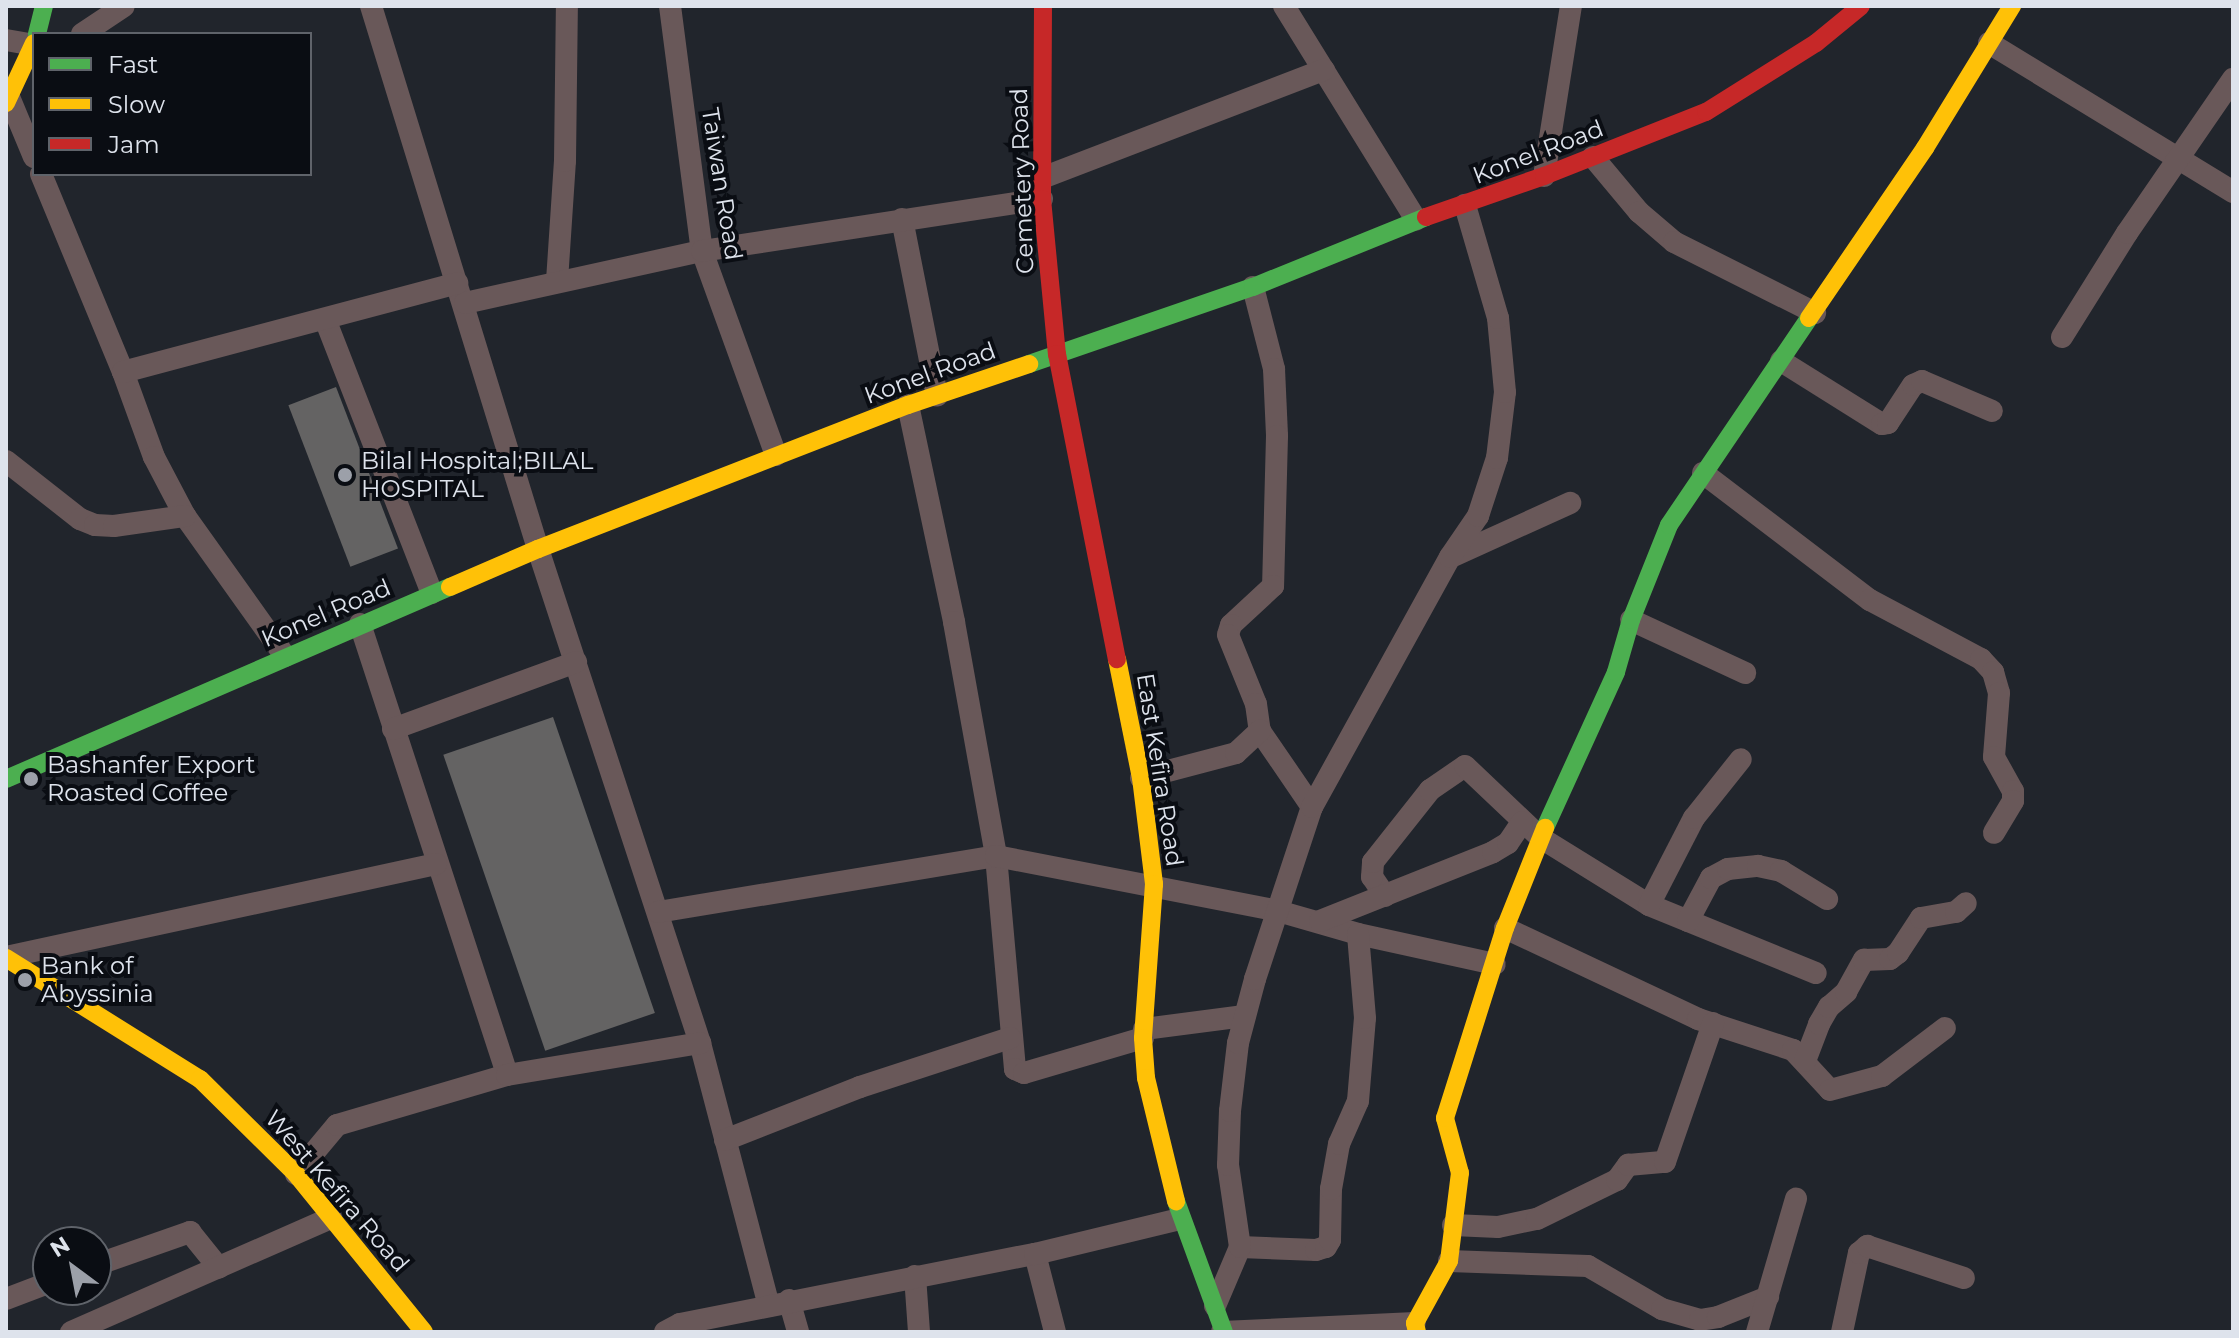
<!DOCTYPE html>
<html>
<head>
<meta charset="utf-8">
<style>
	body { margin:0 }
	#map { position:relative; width:2239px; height:1338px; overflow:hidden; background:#21252c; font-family:Montserrat,sans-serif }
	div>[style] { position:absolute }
	.building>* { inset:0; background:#646363; transform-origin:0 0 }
	.street>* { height:22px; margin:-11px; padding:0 11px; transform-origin:11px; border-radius:11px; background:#695859 }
	.fast>* { height:18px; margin:-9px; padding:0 9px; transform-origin:9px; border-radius:9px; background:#4caf50 }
	.slow>* { height:18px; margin:-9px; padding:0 9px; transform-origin:9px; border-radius:9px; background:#ffc107 }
	.jam>* { height:18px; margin:-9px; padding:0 9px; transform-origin:9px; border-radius:9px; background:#c62828 }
	.dots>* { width:22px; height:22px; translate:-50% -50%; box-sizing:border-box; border:4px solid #0a0d13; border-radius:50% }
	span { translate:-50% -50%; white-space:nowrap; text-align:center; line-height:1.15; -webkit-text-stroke:8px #0a0d13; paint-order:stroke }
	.street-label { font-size:24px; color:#dee3ec }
	.poi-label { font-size:24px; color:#dee3ec }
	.left { translate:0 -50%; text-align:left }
	.frame { position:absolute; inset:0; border:8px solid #dee3ec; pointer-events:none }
	.legend { position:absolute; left:32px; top:32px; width:280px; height:144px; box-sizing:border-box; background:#0a0d13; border:2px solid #5f636a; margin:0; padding:10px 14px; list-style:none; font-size:24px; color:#dee3ec }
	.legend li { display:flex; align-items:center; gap:16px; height:40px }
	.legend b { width:40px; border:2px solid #5f636a }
	.north { position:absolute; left:32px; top:1226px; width:80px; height:80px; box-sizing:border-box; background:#0a0d13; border:2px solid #5f636a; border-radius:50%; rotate:328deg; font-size:22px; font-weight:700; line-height:32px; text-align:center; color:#dee3ec }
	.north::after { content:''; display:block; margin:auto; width:28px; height:36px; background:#9ca0a9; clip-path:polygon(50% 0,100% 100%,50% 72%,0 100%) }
</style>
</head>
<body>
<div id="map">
	<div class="building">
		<div style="left:336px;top:387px;width:173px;height:51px;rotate:69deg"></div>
		<div style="left:553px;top:717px;width:313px;height:116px;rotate:71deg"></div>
	</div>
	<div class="street">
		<div style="left:371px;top:6px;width:568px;rotate:72.9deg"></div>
		<div style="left:538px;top:549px;width:520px;rotate:71.84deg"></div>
		<div style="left:700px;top:1043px;width:272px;rotate:75.3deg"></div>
		<div style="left:670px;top:6px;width:247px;rotate:82.6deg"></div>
		<div style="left:702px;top:251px;width:217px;rotate:70.1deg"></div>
		<div style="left:1284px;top:6px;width:251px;rotate:58.3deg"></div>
		<div style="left:82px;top:34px;width:50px;rotate:-33.7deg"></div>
		<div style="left:6px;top:40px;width:28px;rotate:10deg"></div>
		<div style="left:1989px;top:43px;width:286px;rotate:31.4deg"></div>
		<div style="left:9px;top:97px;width:65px;rotate:67.4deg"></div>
		<div style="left:1593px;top:157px;width:72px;rotate:50.1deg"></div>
		<div style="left:1639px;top:212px;width:46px;rotate:40.6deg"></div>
		<div style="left:1674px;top:242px;width:158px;rotate:26.7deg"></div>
		<div style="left:41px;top:174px;width:214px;rotate:67.5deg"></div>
		<div style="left:123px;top:372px;width:90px;rotate:70deg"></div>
		<div style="left:154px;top:457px;width:67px;rotate:62.3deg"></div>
		<div style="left:185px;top:516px;width:172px;rotate:54.5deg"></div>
		<div style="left:1544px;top:176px;width:172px;rotate:-81deg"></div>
		<div style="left:1042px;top:178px;width:302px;rotate:-21deg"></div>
		<div style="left:902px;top:219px;width:180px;rotate:78.8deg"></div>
		<div style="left:557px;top:281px;width:120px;rotate:-86.2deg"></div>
		<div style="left:565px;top:161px;width:155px;rotate:-89.3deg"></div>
		<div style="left:1253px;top:287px;width:85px;rotate:75.6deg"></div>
		<div style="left:1274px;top:369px;width:67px;rotate:87.4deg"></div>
		<div style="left:1277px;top:436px;width:150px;rotate:91.5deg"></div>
		<div style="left:1273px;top:586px;width:57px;rotate:137.1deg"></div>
		<div style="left:1231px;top:625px;width:10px;rotate:107deg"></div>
		<div style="left:1228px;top:635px;width:74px;rotate:67.9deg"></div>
		<div style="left:1256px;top:704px;width:27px;rotate:82deg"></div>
		<div style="left:1260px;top:731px;width:92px;rotate:55.6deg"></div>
		<div style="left:465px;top:303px;width:243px;rotate:-12.4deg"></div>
		<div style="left:702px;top:251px;width:344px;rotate:-8.7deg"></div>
		<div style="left:325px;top:319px;width:294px;rotate:68.7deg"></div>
		<div style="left:2062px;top:337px;width:123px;rotate:-58deg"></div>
		<div style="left:2127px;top:233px;width:187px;rotate:-55.5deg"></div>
		<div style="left:1781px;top:361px;width:119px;rotate:32deg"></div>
		<div style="left:1882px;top:424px;width:6px;rotate:-9deg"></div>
		<div style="left:1888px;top:423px;width:45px;rotate:-56.7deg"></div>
		<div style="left:1913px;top:385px;width:10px;rotate:-24deg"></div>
		<div style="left:1922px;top:381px;width:76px;rotate:23.2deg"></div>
		<div style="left:123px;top:372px;width:346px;rotate:-14.9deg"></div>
		<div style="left:908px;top:405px;width:222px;rotate:78deg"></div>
		<div style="left:954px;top:622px;width:238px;rotate:79.8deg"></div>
		<div style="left:996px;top:856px;width:214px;rotate:84.9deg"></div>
		<div style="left:1015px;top:1069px;width:10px;rotate:24deg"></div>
		<div style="left:1024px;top:1073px;width:124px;rotate:-16.4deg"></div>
		<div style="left:6px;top:461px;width:94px;rotate:38.1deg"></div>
		<div style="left:80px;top:519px;width:16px;rotate:22deg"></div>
		<div style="left:95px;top:525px;width:19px;rotate:3deg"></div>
		<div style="left:114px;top:526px;width:72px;rotate:-8deg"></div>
		<div style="left:1703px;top:473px;width:210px;rotate:37.3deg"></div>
		<div style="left:1870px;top:600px;width:126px;rotate:28deg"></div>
		<div style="left:1981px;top:659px;width:18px;rotate:47deg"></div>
		<div style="left:1993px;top:672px;width:22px;rotate:74deg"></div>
		<div style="left:1999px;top:693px;width:64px;rotate:94.5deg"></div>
		<div style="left:1994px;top:757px;width:39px;rotate:61deg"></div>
		<div style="left:2013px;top:791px;width:10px;rotate:90deg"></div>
		<div style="left:2013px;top:801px;width:37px;rotate:121deg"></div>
		<div style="left:1451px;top:557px;width:131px;rotate:-24.4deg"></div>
		<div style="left:1631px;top:620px;width:126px;rotate:24.9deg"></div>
		<div style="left:360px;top:624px;width:474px;rotate:71.9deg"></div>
		<div style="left:393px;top:729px;width:195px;rotate:-20.1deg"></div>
		<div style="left:1141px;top:778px;width:98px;rotate:-14.7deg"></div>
		<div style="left:1236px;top:753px;width:33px;rotate:-43deg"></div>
		<div style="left:1385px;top:896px;width:23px;rotate:-124deg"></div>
		<div style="left:1372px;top:877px;width:15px;rotate:-86deg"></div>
		<div style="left:1373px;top:862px;width:92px;rotate:-51.6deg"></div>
		<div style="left:1430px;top:790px;width:42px;rotate:-34.4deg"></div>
		<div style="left:1465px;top:766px;width:105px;rotate:43.5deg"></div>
		<div style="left:1541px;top:838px;width:127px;rotate:31.8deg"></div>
		<div style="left:1649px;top:905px;width:180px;rotate:22.2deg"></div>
		<div style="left:1649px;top:905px;width:98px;rotate:-62.7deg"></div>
		<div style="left:1694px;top:818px;width:75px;rotate:-51.5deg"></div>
		<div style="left:658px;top:912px;width:343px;rotate:-9.4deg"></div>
		<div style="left:996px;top:856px;width:287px;rotate:11deg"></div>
		<div style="left:1278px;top:911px;width:83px;rotate:16deg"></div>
		<div style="left:1358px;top:934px;width:140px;rotate:12.4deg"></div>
		<div style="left:1320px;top:921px;width:186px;rotate:-21.7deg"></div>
		<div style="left:1493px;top:852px;width:17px;rotate:-31deg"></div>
		<div style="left:1508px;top:843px;width:25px;rotate:-56deg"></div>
		<div style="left:1688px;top:921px;width:49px;rotate:-61.9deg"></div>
		<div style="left:1711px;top:878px;width:19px;rotate:-28deg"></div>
		<div style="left:1728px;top:869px;width:30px;rotate:-6deg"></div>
		<div style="left:1758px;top:866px;width:24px;rotate:12deg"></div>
		<div style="left:1781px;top:871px;width:54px;rotate:31.3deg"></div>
		<div style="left:1505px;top:928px;width:213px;rotate:25.2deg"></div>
		<div style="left:1698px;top:1019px;width:100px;rotate:18.1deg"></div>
		<div style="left:1793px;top:1050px;width:54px;rotate:47.2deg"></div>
		<div style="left:1830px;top:1090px;width:54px;rotate:-15.1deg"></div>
		<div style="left:1882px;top:1076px;width:79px;rotate:-37.3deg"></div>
		<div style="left:6px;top:957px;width:440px;rotate:-12.2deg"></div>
		<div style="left:1144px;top:1029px;width:101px;rotate:-7.4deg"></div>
		<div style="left:1805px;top:1061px;width:40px;rotate:-69deg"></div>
		<div style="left:1819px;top:1024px;width:20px;rotate:-60deg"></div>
		<div style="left:1829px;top:1007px;width:23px;rotate:-41deg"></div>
		<div style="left:1846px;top:992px;width:37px;rotate:-61deg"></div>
		<div style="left:1864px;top:960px;width:26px;rotate:-2deg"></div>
		<div style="left:1890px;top:959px;width:10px;rotate:-37deg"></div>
		<div style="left:1898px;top:953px;width:42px;rotate:-56.7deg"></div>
		<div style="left:1921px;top:918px;width:36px;rotate:-10deg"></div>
		<div style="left:1956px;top:912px;width:13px;rotate:-42deg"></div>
		<div style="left:725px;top:1140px;width:145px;rotate:-21.4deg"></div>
		<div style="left:860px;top:1087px;width:158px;rotate:-18.1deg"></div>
		<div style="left:296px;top:1174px;width:64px;rotate:-50.1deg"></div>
		<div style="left:337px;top:1125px;width:177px;rotate:-16.4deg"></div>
		<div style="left:507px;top:1075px;width:196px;rotate:-9.4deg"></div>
		<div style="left:1453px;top:1225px;width:45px;rotate:2.5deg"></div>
		<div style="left:1498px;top:1227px;width:40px;rotate:-12deg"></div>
		<div style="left:1537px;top:1219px;width:89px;rotate:-26deg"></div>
		<div style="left:1617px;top:1180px;width:19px;rotate:-54deg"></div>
		<div style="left:1628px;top:1165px;width:37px;rotate:-5deg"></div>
		<div style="left:1665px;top:1162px;width:147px;rotate:-70.9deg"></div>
		<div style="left:1240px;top:1247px;width:76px;rotate:2.3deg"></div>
		<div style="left:1316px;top:1250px;width:10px;rotate:-17deg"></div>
		<div style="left:1326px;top:1247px;width:8px;rotate:-60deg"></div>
		<div style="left:1330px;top:1240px;width:51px;rotate:-88.9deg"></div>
		<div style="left:1331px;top:1189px;width:46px;rotate:-79.9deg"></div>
		<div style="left:1339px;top:1144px;width:47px;rotate:-66.2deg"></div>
		<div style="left:1358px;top:1101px;width:83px;rotate:-85.2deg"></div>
		<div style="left:1365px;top:1018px;width:84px;rotate:-94.8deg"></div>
		<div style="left:1035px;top:1254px;width:81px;rotate:75.6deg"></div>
		<div style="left:1449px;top:1261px;width:139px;rotate:2.1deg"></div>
		<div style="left:1588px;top:1266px;width:86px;rotate:30.2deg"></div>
		<div style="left:1662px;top:1309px;width:40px;rotate:16deg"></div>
		<div style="left:1700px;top:1320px;width:18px;rotate:-9deg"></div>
		<div style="left:1718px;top:1317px;width:54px;rotate:-21.8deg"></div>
		<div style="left:96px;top:1265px;width:100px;rotate:-19.3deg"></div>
		<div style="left:190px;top:1232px;width:46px;rotate:51.1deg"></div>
		<div style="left:915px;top:1276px;width:56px;rotate:85.9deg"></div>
		<div style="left:6px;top:1299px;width:45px;rotate:-20.9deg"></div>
		<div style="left:789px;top:1300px;width:33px;rotate:74deg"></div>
		<div style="left:1215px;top:1306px;width:64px;rotate:-67deg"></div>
		<div style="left:1240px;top:1247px;width:83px;rotate:-98.3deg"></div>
		<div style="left:1228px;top:1165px;width:54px;rotate:-87.9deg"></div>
		<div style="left:1230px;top:1111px;width:68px;rotate:-83.3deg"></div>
		<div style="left:1238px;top:1043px;width:66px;rotate:-75.1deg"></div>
		<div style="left:1255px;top:979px;width:181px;rotate:-71.7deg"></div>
		<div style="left:1312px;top:807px;width:286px;rotate:-61.1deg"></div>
		<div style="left:1450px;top:557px;width:50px;rotate:-55.7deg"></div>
		<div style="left:1478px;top:516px;width:61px;rotate:-71.9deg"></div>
		<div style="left:1497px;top:458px;width:66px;rotate:-83.1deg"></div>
		<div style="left:1505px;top:392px;width:74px;rotate:-95.4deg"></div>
		<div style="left:1498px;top:318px;width:118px;rotate:-106.3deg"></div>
		<div style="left:71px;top:1332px;width:284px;rotate:-23.7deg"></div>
		<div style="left:665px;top:1332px;width:17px;rotate:-28deg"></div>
		<div style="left:680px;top:1324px;width:362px;rotate:-11.2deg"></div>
		<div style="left:1035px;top:1254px;width:149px;rotate:-13.6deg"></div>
		<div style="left:1222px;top:1332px;width:193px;rotate:-2.7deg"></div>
		<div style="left:1757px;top:1332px;width:139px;rotate:-73.7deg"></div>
		<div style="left:1842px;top:1332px;width:81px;rotate:-77.9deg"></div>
		<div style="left:1859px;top:1253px;width:11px;rotate:-41deg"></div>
		<div style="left:1867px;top:1246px;width:102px;rotate:18.3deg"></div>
	</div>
	<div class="fast">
		<div style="left:37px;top:34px;width:29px;rotate:-76deg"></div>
		<div style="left:1029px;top:364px;width:237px;rotate:-19deg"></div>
		<div style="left:1253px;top:287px;width:187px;rotate:-22deg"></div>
		<div style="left:6px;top:779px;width:484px;rotate:-23.4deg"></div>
		<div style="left:1545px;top:828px;width:171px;rotate:-65.5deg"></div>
		<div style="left:1616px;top:672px;width:54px;rotate:-73.9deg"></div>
		<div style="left:1631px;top:620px;width:102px;rotate:-68.2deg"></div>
		<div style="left:1669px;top:525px;width:250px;rotate:-55.9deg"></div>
		<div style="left:1176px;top:1201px;width:140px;rotate:69.9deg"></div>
	</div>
	<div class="slow">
		<div style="left:6px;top:103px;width:66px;rotate:-65deg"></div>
		<div style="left:1809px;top:318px;width:206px;rotate:-55.7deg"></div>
		<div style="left:1925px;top:148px;width:167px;rotate:-58.5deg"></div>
		<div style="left:450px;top:587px;width:96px;rotate:-23.4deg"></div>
		<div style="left:538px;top:549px;width:397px;rotate:-21.3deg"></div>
		<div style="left:908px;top:405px;width:128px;rotate:-18.7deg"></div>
		<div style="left:1117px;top:659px;width:121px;rotate:78.6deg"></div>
		<div style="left:1141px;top:778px;width:107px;rotate:83deg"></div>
		<div style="left:1154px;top:884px;width:154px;rotate:94.1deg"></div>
		<div style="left:1143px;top:1038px;width:40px;rotate:85.7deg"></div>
		<div style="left:1146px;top:1078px;width:127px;rotate:76.3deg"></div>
		<div style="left:6px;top:958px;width:229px;rotate:32deg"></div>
		<div style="left:200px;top:1079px;width:135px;rotate:44.7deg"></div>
		<div style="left:296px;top:1174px;width:203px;rotate:51deg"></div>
		<div style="left:1417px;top:1332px;width:9px;rotate:-103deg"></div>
		<div style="left:1415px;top:1323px;width:71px;rotate:-61.3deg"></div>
		<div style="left:1449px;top:1261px;width:89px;rotate:-82.9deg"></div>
		<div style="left:1460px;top:1173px;width:57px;rotate:-105.3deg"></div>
		<div style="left:1445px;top:1118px;width:199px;rotate:-72.5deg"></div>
		<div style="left:1505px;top:928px;width:108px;rotate:-68.2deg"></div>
	</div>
	<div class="jam">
		<div style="left:1043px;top:6px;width:193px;rotate:90.3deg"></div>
		<div style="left:1042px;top:199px;width:156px;rotate:84.5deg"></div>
		<div style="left:1057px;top:354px;width:311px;rotate:78.9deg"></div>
		<div style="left:1426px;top:217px;width:125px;rotate:-19.2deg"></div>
		<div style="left:1544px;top:176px;width:174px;rotate:-21.6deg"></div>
		<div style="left:1706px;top:112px;width:130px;rotate:-32.1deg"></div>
		<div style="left:1816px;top:43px;width:58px;rotate:-39.4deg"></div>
	</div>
	<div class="dots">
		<div style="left:345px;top:475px;background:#9ca0a9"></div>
		<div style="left:31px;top:779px;background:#9ca0a9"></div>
		<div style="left:25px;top:980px;background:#9ca0a9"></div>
	</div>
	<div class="street-label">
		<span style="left:1538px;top:152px;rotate:-21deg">Konel Road</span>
		<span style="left:1022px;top:181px;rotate:-92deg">Cemetery Road</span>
		<span style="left:722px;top:184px;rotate:81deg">Taiwan Road</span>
		<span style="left:930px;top:373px;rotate:-20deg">Konel Road</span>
		<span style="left:326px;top:613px;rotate:-23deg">Konel Road</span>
		<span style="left:1160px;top:770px;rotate:81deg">East Kefira Road</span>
		<span style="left:337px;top:1191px;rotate:49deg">West Kefira Road</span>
	</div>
	<div class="poi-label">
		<span class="left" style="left:361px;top:475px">Bilal Hospital;BILAL<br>HOSPITAL</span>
		<span class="left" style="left:47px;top:779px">Bashanfer Export<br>Roasted Coffee</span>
		<span class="left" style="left:41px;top:980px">Bank of<br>Abyssinia</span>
	</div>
	<div class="frame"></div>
	<ul class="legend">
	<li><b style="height:10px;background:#4caf50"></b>Fast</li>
	<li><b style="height:10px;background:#ffc107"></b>Slow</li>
	<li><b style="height:10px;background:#c62828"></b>Jam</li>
	</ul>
	<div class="north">N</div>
</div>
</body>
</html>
